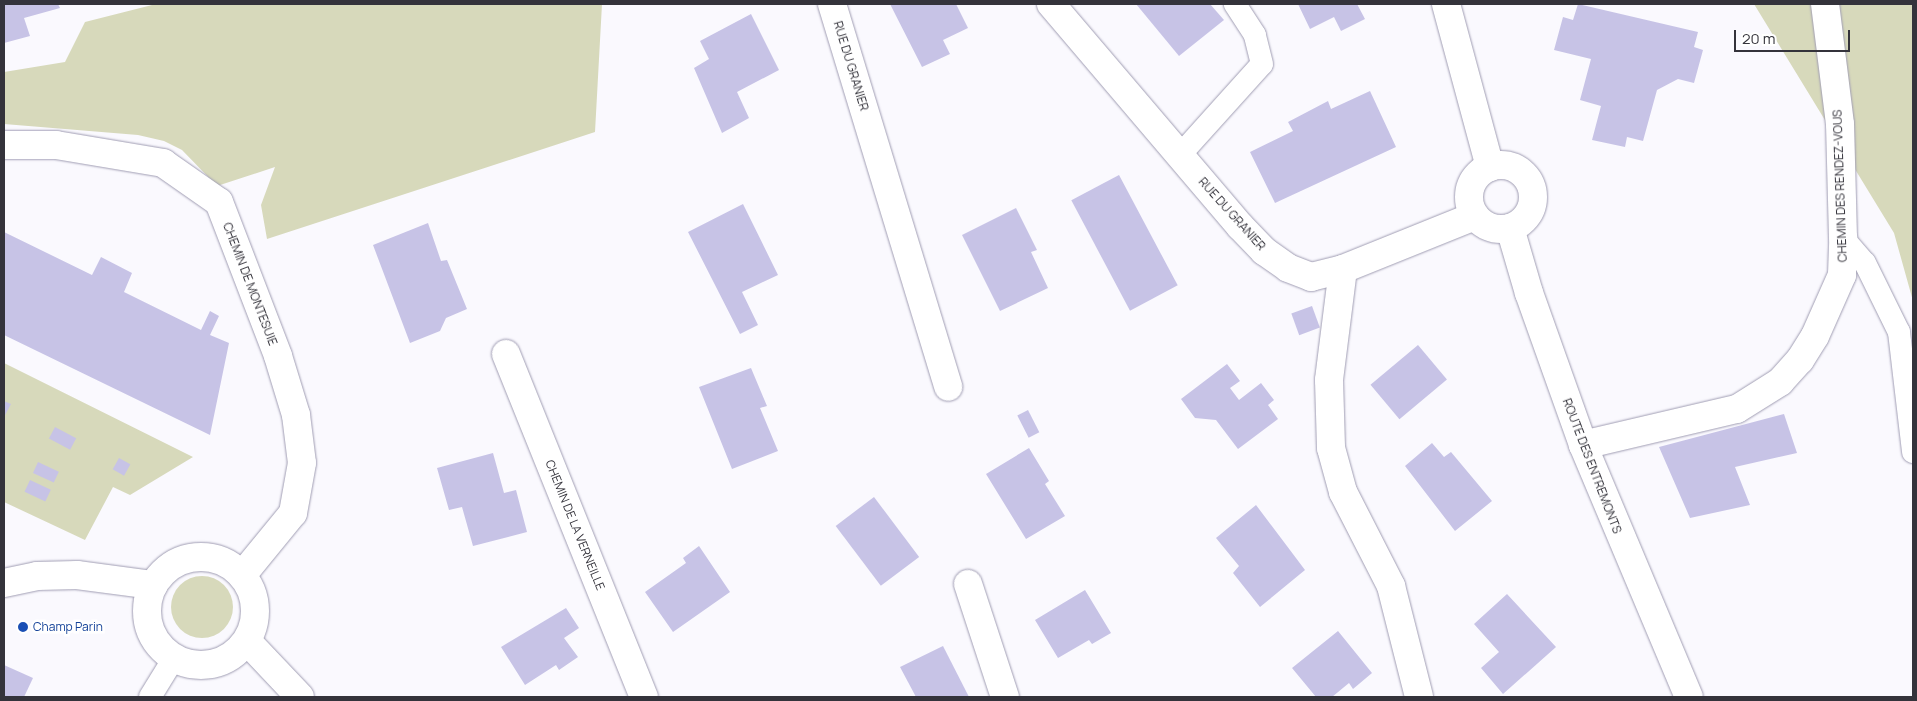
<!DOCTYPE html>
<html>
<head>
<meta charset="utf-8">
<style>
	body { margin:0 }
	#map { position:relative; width:1917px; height:701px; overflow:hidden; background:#faf9fe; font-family:Manrope,sans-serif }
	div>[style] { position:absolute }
	.green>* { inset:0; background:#d7d9bb }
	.round { border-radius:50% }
	.building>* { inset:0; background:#c7c3e6; transform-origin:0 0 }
	.roads { filter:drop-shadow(0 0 1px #a09db3) drop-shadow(0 0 1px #a09db3) }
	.service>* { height:22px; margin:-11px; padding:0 11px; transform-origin:11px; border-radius:11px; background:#fff }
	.minor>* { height:28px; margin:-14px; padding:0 14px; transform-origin:14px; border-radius:14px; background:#fff }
	.tertiary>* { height:28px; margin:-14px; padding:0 14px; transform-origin:14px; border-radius:14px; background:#fff }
	.tertiary>.ring { margin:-14px; padding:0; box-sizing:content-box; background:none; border:28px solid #fff; border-radius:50% }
	.secondary>* { height:28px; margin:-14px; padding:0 14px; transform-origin:14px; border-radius:14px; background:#fff }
	.secondary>.ring { margin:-14px; padding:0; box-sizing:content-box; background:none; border:28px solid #fff; border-radius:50% }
	.dots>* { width:14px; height:14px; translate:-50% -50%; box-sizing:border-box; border:2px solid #fff; border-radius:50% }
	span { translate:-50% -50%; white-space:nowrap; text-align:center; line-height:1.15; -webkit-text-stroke:5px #fff; paint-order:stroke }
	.street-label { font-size:12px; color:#34333b }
	.transit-label { font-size:12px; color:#164399 }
	.left { translate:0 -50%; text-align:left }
	.frame { position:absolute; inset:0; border:5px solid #34333b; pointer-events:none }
	.scale { position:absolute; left:1734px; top:30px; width:116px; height:22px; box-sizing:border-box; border:2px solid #34333b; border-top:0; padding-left:6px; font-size:15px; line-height:18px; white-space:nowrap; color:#34333b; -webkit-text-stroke:4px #fff; paint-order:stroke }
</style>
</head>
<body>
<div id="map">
	<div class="green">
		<div style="clip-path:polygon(156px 4px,602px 4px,595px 132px,267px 239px,261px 205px,275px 167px,217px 186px,182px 150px,164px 141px,138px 135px,4px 124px,4px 72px,65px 62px,85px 22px)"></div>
		<div style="clip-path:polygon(1754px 4px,1913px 4px,1913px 301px,1894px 233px)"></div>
		<div style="clip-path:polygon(4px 363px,193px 457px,130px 495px,113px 487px,85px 540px,4px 502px)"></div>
		<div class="round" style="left:171px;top:576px;width:62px;height:62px"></div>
	</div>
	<div class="building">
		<div style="clip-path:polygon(4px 4px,58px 4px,60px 8px,24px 18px,30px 36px,4px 43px)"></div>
		<div style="clip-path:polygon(890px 4px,956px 4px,968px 28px,943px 40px,950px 54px,922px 67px)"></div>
		<div style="clip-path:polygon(1136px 4px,1210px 4px,1224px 20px,1179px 56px)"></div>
		<div style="clip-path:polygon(1298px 4px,1357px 4px,1365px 19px,1341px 31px,1334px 17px,1310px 29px)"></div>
		<div style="clip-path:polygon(1578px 4px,1698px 32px,1694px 47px,1703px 50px,1694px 83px,1678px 79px,1657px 90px,1643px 141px,1627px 137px,1625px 147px,1592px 140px,1601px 106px,1580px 100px,1591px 59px,1554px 50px,1563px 17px,1573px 20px)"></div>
		<div style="clip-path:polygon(751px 14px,779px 70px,737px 92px,749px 118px,722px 133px,694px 68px,709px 59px,700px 41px)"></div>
		<div style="clip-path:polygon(1370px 91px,1396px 147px,1275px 203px,1250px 152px,1293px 131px,1288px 122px,1328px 101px,1331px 109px)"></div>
		<div style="left:1119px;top:175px;width:125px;height:54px;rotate:62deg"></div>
		<div style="clip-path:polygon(743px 204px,778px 275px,742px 292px,758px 325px,740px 334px,688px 232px)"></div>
		<div style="clip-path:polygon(1016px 208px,1037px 250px,1031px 252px,1048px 288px,1000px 311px,962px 235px)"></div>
		<div style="clip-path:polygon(428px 223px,441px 261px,447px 260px,467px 309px,446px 318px,440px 331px,410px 343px,373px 245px)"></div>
		<div style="clip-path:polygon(4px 232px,92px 275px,101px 257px,132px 273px,124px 292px,201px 330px,210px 311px,219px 316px,210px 335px,229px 343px,210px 435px,4px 335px)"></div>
		<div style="left:1312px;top:306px;width:23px;height:22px;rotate:70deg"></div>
		<div style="left:1418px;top:345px;width:45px;height:62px;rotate:50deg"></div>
		<div style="clip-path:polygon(1227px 364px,1240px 381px,1230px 388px,1239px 400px,1261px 383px,1274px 400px,1268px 405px,1278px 419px,1238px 449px,1216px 420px,1195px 418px,1181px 399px)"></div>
		<div style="clip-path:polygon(751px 368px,767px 406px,760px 408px,778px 451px,732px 469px,699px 387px)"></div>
		<div style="clip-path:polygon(4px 401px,11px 404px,4px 417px)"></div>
		<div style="left:1028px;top:410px;width:25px;height:12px;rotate:63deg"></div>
		<div style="clip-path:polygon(1784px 414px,1797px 453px,1735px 467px,1750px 505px,1690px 518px,1659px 447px)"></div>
		<div style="left:55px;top:427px;width:24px;height:13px;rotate:28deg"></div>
		<div style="clip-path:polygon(1432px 443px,1444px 457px,1451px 452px,1492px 501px,1455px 531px,1405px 466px)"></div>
		<div style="clip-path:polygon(1029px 448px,1049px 481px,1045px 484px,1065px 516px,1026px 539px,986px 474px)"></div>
		<div style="clip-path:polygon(493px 453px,504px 493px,516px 490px,527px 532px,473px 546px,462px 507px,449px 510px,437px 468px)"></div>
		<div style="left:119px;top:458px;width:13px;height:13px;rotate:29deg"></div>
		<div style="left:38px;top:462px;width:23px;height:12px;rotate:25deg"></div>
		<div style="left:30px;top:480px;width:23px;height:13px;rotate:25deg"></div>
		<div style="left:874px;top:497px;width:75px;height:48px;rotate:53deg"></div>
		<div style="clip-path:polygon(1256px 505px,1305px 570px,1260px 607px,1233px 573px,1239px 566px,1216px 538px)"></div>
		<div style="clip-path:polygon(699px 546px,730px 592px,673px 632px,645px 592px,686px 563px,683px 558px)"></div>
		<div style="clip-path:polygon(1085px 590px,1111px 633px,1092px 644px,1089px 640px,1058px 658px,1035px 620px)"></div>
		<div style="clip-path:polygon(1507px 594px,1556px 647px,1503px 694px,1481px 668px,1499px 652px,1474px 624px)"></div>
		<div style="clip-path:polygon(566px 608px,579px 628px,564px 638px,578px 657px,559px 670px,556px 665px,525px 685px,501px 647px)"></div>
		<div style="clip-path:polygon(1338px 631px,1372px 673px,1353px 689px,1349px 683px,1332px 697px,1316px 697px,1292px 668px)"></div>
		<div style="clip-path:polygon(943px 646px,969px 697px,916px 697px,900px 667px)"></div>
		<div style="clip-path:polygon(4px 665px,33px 678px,24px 697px,4px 697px)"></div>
	</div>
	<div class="roads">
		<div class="service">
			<div style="left:1180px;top:155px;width:122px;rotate:-48deg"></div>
			<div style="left:1262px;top:64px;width:30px;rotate:-104deg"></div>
			<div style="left:1255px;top:35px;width:37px;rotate:-123deg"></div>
			<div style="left:1843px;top:238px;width:33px;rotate:49deg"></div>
			<div style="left:1865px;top:263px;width:77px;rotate:63.8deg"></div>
			<div style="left:1899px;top:332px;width:121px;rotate:83.3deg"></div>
			<div style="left:150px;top:697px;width:46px;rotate:-58.4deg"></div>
		</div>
		<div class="minor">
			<div style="left:832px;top:4px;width:400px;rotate:73.1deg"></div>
			<div style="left:1051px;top:4px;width:292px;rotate:49.6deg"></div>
			<div style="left:1240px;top:226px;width:35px;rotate:46deg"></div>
			<div style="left:1264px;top:251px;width:29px;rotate:35deg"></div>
			<div style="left:1288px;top:268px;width:25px;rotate:21deg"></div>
			<div style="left:1311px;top:277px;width:33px;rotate:-14deg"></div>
			<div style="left:1343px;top:269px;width:142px;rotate:-21.9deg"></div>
			<div style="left:4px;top:145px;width:52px"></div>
			<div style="left:56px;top:145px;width:109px;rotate:9.5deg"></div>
			<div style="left:163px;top:163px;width:68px;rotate:34.9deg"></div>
			<div style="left:219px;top:202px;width:165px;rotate:69deg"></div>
			<div style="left:278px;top:356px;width:62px;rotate:73deg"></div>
			<div style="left:296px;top:415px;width:48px;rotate:82.9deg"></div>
			<div style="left:302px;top:463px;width:51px;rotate:100.2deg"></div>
			<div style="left:293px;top:513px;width:79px;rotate:129.3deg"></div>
			<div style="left:1343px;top:269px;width:112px;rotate:97.2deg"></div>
			<div style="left:1329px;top:380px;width:68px;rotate:88.3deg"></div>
			<div style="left:1331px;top:448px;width:46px;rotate:74.7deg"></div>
			<div style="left:1343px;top:492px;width:106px;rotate:62.9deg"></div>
			<div style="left:1391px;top:586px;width:114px;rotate:75.8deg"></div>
			<div style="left:506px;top:354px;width:370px;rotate:68.1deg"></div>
			<div style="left:968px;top:584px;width:119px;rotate:71.9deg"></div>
		</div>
		<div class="tertiary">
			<div style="left:1583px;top:445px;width:158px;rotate:-13.2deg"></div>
			<div style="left:1737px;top:409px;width:51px;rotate:-32.1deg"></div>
			<div style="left:1780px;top:382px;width:30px;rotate:-48deg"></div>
			<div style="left:1800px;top:360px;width:28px;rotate:-58deg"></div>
			<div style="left:1815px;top:336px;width:67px;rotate:-66.1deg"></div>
			<div style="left:1842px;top:275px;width:37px;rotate:-88deg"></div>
			<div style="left:1843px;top:238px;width:114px;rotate:-91.5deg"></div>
			<div style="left:1840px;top:124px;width:121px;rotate:-97.1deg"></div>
			<div class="ring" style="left:147px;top:557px;width:80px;height:80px"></div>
			<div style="left:4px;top:583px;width:34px;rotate:-12deg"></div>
			<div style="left:37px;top:576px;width:40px;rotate:-1.4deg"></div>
			<div style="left:77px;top:575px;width:77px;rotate:7.5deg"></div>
			<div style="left:247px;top:641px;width:77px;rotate:46.6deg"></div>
		</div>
		<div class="secondary">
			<div style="left:1446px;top:4px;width:169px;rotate:74.9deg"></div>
			<div class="ring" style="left:1469px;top:165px;width:36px;height:36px"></div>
			<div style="left:1510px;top:228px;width:68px;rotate:73.7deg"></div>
			<div style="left:1529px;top:293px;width:161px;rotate:70.4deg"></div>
			<div style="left:1583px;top:445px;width:273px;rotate:67.2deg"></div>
		</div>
	</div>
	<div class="dots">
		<div style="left:23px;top:627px;background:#1a4fb4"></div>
	</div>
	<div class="street-label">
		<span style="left:851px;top:66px;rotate:73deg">RUE DU GRANIER</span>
		<span style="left:1840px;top:186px;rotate:-92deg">CHEMIN DES RENDEZ-VOUS</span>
		<span style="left:1232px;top:214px;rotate:48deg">RUE DU GRANIER</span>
		<span style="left:250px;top:284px;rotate:69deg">CHEMIN DE MONTESUIE</span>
		<span style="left:1592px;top:466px;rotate:69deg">ROUTE DES ENTREMONTS</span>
		<span style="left:575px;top:525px;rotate:68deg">CHEMIN DE LA VERNEILLE</span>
	</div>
	<div class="transit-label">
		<span class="left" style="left:33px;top:627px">Champ Parin</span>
	</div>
	<div class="frame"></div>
	<div class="scale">20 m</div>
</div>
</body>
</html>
